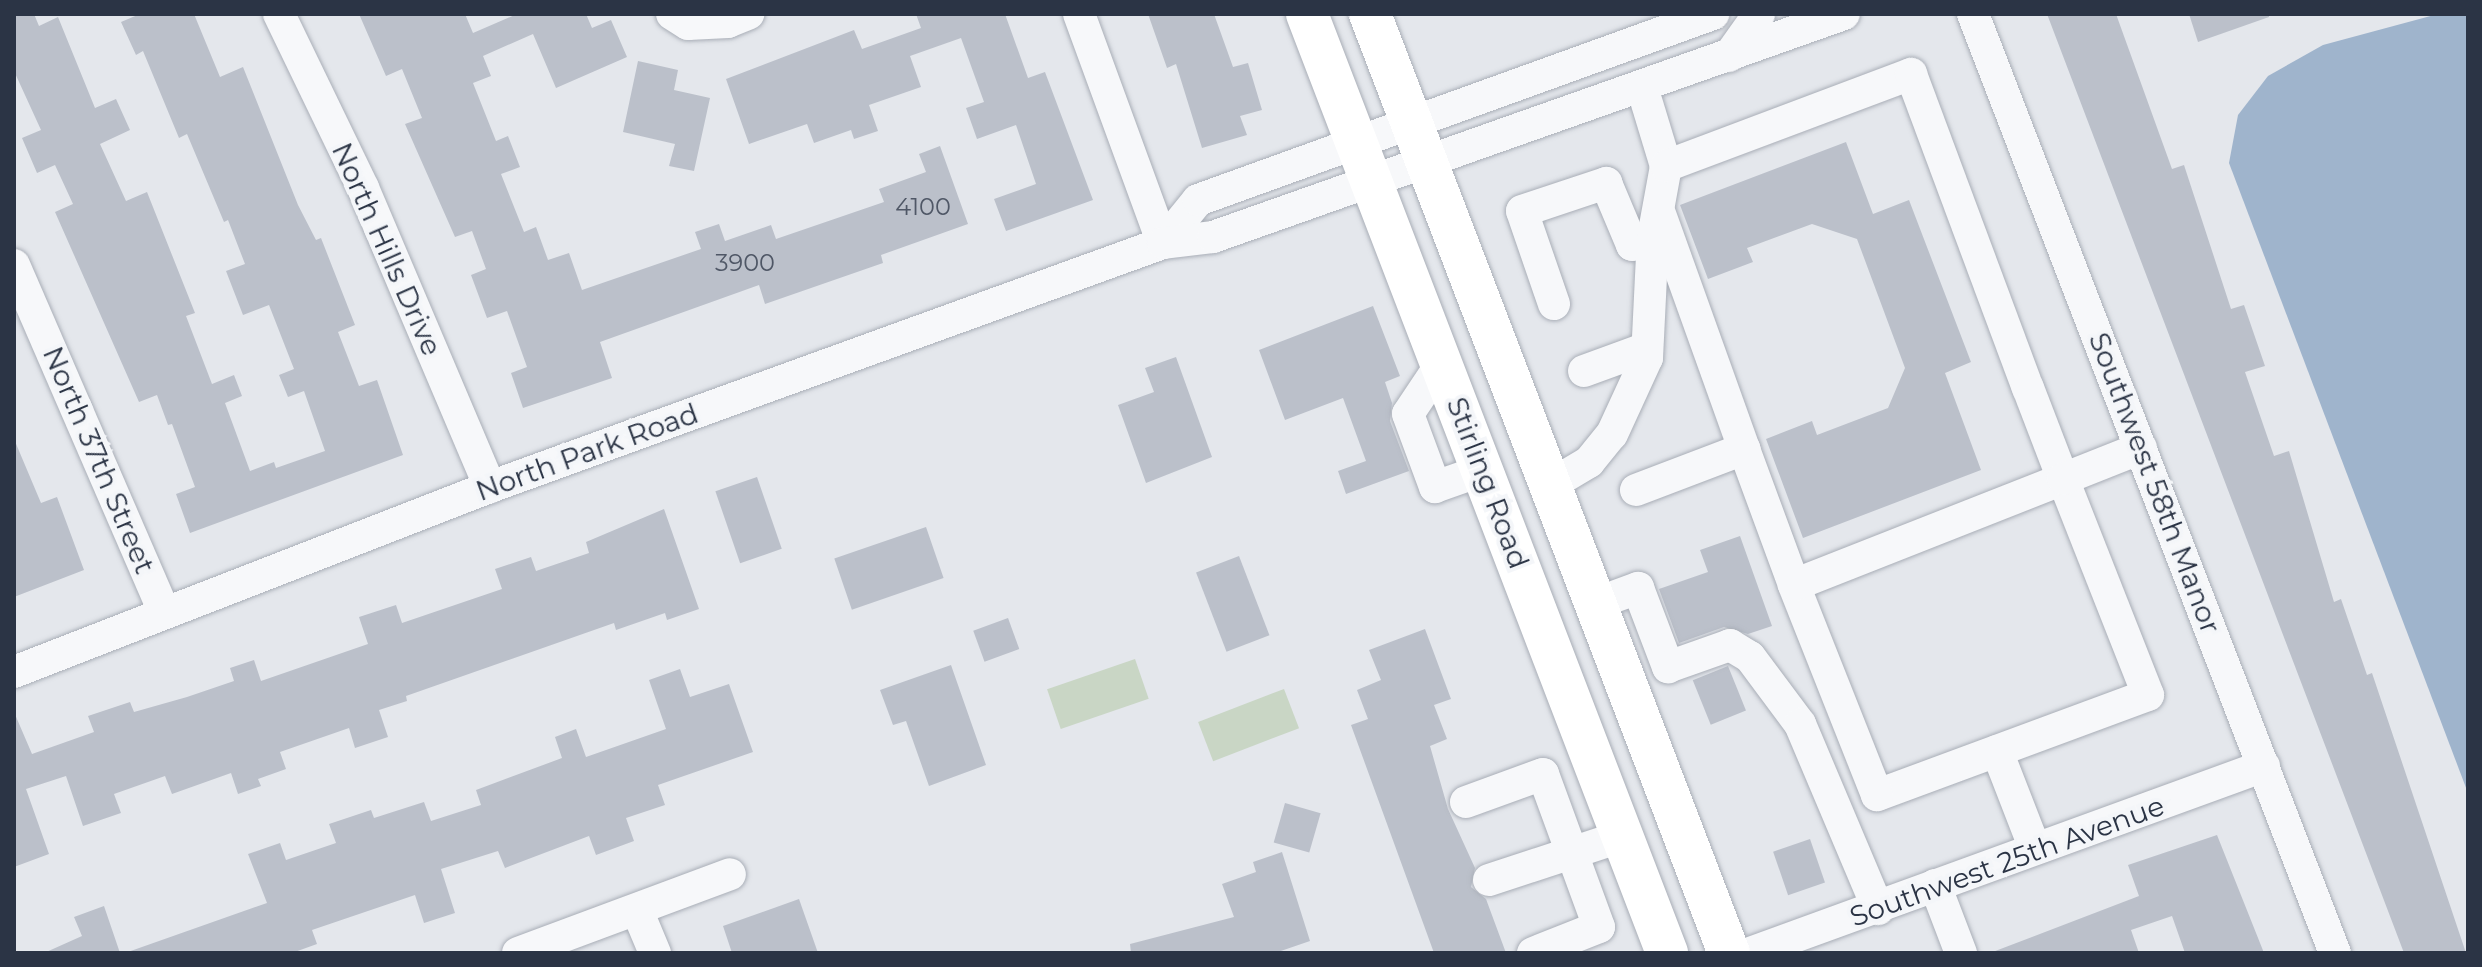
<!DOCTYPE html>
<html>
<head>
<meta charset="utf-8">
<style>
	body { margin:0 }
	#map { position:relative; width:2482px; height:967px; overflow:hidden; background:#e4e7ec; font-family:Montserrat,sans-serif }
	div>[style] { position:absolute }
	.green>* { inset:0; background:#c9d6c5; transform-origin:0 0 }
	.water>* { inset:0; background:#9fb4cc }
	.building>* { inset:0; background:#bbc0ca; transform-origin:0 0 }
	.roads { filter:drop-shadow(0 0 2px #a9aeb7) drop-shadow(0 0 2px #a9aeb7) }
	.minor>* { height:32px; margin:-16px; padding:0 16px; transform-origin:16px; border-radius:16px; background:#f7f8fa }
	.major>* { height:42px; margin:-21px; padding:0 21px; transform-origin:21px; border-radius:21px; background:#fff }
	span { translate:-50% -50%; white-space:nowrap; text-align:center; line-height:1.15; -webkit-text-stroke:8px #f4f6f9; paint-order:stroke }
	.number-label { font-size:24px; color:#4f5766 }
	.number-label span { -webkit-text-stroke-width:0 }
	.street-label { font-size:28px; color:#2b3445 }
	.frame { position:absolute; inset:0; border:16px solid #2b3445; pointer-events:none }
</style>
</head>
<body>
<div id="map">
	<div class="green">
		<div style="left:1135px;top:659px;width:42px;height:93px;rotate:71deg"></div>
		<div style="left:1284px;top:689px;width:42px;height:92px;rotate:69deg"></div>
	</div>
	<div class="water">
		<div style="clip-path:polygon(2438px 14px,2468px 14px,2468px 793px,2229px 163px,2238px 115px,2268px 76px,2323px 45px)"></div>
	</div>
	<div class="building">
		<div style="clip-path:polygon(14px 14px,34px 14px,39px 26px,58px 17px,95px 108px,116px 99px,130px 130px,100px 144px,126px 201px,147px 192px,195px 313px,186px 316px,212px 384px,234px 375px,242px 396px,225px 403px,250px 471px,274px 462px,276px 468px,325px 451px,304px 391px,288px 397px,279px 375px,294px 369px,269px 305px,243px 315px,226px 271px,245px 264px,228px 220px,224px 222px,187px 134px,179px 138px,143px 51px,136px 55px,121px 22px,140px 14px,194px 14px,220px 77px,243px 67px,298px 205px,316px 240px,321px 238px,355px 325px,338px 332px,359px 386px,377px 380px,403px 455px,190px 533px,176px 494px,195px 487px,172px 424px,168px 425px,157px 395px,139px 402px,55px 212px,73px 204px,55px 165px,37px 173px,22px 138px,41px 130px,14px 71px)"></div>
		<div style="clip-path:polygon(359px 14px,465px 14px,473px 33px,517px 14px,586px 14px,592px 28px,611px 20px,627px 57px,556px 88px,533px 34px,483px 56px,491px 76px,473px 83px,496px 141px,508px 136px,520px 167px,501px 174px,524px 232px,536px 227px,548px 260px,569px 253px,582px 290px,701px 249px,695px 232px,719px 224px,725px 241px,771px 225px,776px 239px,884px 202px,879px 189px,926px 172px,919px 154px,940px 146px,968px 224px,881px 255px,883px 263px,765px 304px,759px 285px,600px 342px,612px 378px,523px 408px,511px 373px,527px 367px,507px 311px,487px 318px,471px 275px,486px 269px,472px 231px,455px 237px,405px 124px,422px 118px,402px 69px,386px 76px)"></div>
		<div style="clip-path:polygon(916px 14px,1005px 14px,1028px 78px,1045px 72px,1093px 200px,1006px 231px,994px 199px,1036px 184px,1016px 125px,977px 139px,966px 108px,984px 102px,961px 38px,910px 56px,921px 87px,869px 105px,878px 131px,854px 139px,851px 130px,814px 143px,807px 124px,749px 144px,726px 79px,854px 30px,862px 49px,921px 28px)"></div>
		<div style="clip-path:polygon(1148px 14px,1214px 14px,1233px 67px,1248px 63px,1262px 110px,1240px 116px,1247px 135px,1202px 148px,1176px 64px,1167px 68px)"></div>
		<div style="clip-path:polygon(2047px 14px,2116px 14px,2172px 169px,2184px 165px,2231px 309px,2244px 305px,2265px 366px,2245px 372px,2274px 456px,2289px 451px,2334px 602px,2341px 599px,2367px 675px,2372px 673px,2466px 953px,2404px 953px)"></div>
		<div style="clip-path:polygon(2189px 14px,2269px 14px,2269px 17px,2198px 42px)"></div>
		<div style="clip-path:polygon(638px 61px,678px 70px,674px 90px,710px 98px,694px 171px,669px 166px,675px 144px,623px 132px)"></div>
		<div style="clip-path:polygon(1846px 142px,1873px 214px,1909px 200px,1971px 362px,1945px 373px,1981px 470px,1803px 538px,1766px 439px,1812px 421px,1817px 435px,1888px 408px,1905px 368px,1857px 239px,1812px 224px,1747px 248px,1753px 262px,1708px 279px,1680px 205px)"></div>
		<div style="clip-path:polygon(1373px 306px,1400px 376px,1385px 382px,1392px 403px,1390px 421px,1409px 471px,1346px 494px,1338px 471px,1366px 461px,1343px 398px,1285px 420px,1259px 350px)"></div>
		<div style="clip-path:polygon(1176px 357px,1212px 457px,1146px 483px,1118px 405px,1154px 392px,1145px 368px)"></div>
		<div style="clip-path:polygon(14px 439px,41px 503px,57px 497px,84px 570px,14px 597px)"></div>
		<div style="left:757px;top:477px;width:76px;height:44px;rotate:71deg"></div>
		<div style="clip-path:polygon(664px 509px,699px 609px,667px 620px,665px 613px,616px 630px,614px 623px,406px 696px,407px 701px,379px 710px,388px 737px,355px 748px,349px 728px,280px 752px,286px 769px,258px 779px,261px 786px,238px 794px,231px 773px,172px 794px,165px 776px,114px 794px,121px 813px,83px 826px,66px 776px,26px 789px,49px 854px,14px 867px,14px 712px,32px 754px,94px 732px,88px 716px,130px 702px,134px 712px,187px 697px,234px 681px,230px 668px,254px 660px,261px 681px,368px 644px,359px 617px,396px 605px,402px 623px,502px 589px,495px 569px,531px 557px,536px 571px,589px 553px,586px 542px)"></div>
		<div style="left:926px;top:527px;width:54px;height:97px;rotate:71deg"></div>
		<div style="clip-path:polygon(1740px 536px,1772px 626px,1748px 634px,1724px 627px,1679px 643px,1659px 589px,1708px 572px,1700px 550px)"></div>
		<div style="left:1239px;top:556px;width:85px;height:46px;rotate:69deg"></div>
		<div style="left:1008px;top:618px;width:33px;height:37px;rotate:70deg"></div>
		<div style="clip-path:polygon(1425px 629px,1451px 699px,1434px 705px,1447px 739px,1430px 746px,1448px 809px,1475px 868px,1471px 887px,1486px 899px,1506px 953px,1434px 953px,1351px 725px,1368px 719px,1357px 690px,1381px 680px,1369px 650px)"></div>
		<div style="clip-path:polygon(951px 665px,986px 765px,929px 786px,906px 721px,893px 725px,880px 690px)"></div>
		<div style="left:1728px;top:666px;width:48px;height:38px;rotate:68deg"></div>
		<div style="clip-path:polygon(680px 669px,690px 697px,729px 684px,753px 752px,658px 785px,665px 805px,626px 818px,634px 841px,596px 855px,589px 836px,505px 868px,498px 851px,441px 869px,455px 913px,424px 923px,415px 895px,312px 930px,317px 944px,292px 953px,125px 953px,267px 903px,248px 854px,280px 843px,286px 860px,336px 843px,329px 824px,371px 810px,374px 818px,424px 802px,431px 821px,481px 805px,476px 790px,562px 758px,555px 737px,576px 729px,586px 757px,666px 729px,649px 680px)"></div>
		<div style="left:1285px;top:803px;width:37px;height:41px;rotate:16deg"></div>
		<div style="clip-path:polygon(2217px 835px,2264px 953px,2185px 953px,2172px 916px,2131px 930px,2139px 953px,1990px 953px,2139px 896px,2128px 865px)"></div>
		<div style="left:1810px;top:839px;width:46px;height:39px;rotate:71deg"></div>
		<div style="clip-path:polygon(1282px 852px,1310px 941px,1275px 953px,1131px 953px,1130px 944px,1234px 917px,1222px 884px,1256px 872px,1253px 862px)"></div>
		<div style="clip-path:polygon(799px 899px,818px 953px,732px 953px,723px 926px)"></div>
		<div style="clip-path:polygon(104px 906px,120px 953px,44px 953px,82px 936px,74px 917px)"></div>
	</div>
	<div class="roads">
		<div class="minor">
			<div style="left:279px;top:14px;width:193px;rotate:64.2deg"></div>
			<div style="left:363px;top:188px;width:325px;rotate:67deg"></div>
			<div style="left:672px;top:14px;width:19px;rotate:32deg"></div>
			<div style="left:688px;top:24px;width:40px;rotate:-2.9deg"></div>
			<div style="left:728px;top:22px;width:22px;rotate:-22deg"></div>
			<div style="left:1079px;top:14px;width:244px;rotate:69.9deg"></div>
			<div style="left:1973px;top:14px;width:1006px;rotate:68.92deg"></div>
			<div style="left:1729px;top:56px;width:52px;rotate:-54.5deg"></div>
			<div style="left:1642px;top:87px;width:83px;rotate:73.1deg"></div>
			<div style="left:1660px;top:214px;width:250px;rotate:70.3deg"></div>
			<div style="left:1163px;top:243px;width:55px;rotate:-50.9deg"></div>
			<div style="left:1198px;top:200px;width:548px;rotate:-19.86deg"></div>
			<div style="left:14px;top:265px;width:377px;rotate:66.6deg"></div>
			<div style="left:1554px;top:304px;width:98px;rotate:-109deg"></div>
			<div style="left:1522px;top:211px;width:89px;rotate:-18.4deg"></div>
			<div style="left:1606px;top:183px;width:67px;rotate:67.2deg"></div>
			<div style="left:1632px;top:245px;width:22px;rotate:-21deg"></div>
			<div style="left:1442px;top:363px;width:61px;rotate:123.7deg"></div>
			<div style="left:1408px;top:414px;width:78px;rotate:69.7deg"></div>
			<div style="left:1435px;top:487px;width:51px;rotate:-19.5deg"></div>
			<div style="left:1584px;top:371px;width:67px;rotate:-20.1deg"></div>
			<div style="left:1552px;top:484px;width:43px;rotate:-30.7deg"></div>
			<div style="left:1589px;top:462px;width:36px;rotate:-51deg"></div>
			<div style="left:1612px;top:434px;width:84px;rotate:-65.3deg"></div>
			<div style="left:1647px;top:358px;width:121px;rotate:-87.2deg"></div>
			<div style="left:1653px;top:237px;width:72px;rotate:-79.6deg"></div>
			<div style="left:1666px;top:166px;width:262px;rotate:-20.6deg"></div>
			<div style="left:1911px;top:74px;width:335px;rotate:69.6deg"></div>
			<div style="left:2028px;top:388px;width:97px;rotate:69deg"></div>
			<div style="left:2063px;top:479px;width:232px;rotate:68.5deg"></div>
			<div style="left:2148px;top:695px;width:289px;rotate:159.7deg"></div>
			<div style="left:1877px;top:795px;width:226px;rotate:-111.6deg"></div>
			<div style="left:1794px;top:585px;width:289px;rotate:-21.5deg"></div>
			<div style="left:2063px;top:479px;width:84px;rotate:-21.7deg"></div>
			<div style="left:1636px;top:490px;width:116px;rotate:-20.8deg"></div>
			<div style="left:1744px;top:449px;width:145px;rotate:69.8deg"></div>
			<div style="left:1597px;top:603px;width:44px;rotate:-20.1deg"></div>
			<div style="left:1638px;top:588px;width:85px;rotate:69.2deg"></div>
			<div style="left:1668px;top:667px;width:66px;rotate:-19.5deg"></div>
			<div style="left:1730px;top:645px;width:23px;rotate:31deg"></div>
			<div style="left:1750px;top:657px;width:84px;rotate:53.3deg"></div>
			<div style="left:1800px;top:724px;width:201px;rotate:67.1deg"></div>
			<div style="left:14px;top:672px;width:511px;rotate:-21.24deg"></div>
			<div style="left:490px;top:487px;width:716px;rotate:-19.93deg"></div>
			<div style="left:1163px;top:243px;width:50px;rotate:-6.8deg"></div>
			<div style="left:1213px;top:237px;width:669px;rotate:-19.46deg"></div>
			<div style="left:1997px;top:751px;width:105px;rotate:68.8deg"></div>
			<div style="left:1466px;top:802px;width:82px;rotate:-20deg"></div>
			<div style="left:1543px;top:774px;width:163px;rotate:69.9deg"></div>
			<div style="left:1599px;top:927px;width:71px;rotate:158.5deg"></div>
			<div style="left:1489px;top:880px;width:141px;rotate:-18.2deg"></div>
			<div style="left:1935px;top:885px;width:73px;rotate:69.1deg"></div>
			<div style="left:637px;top:910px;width:47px;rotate:67.3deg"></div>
			<div style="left:518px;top:953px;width:226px;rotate:-20.4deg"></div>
			<div style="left:1750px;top:953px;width:547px;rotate:-19.99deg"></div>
		</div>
		<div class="major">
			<div style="left:1307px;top:14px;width:1006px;rotate:69.02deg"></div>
			<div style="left:1370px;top:14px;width:1005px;rotate:69.08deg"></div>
		</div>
	</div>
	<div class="number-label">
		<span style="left:923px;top:207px">4100</span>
		<span style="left:745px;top:263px">3900</span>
	</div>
	<div class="street-label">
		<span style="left:387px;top:249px;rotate:66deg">North Hills Drive</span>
		<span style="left:587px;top:452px;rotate:-20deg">North Park Road</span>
		<span style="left:99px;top:460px;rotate:67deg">North 37th Street</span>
		<span style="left:1488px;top:483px;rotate:69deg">Stirling Road</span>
		<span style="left:2155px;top:483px;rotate:69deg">Southwest 58th Manor</span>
		<span style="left:2007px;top:861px;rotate:-20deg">Southwest 25th Avenue</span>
	</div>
	<div class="frame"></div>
</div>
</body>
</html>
